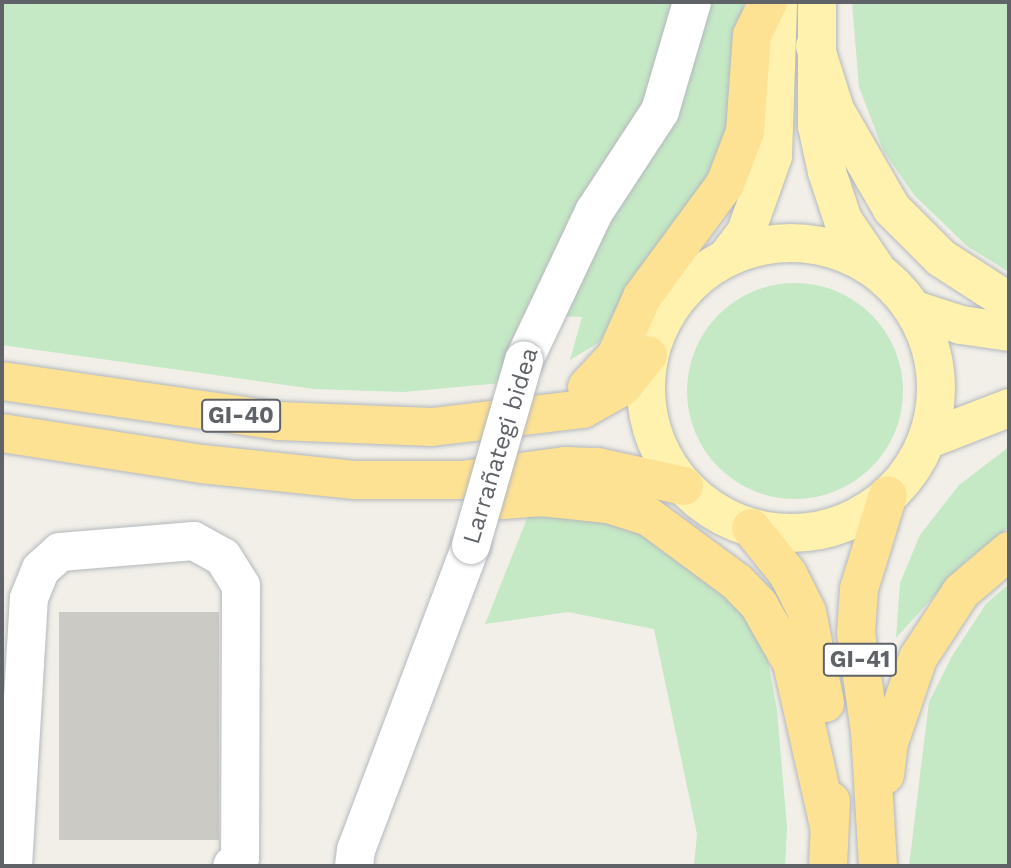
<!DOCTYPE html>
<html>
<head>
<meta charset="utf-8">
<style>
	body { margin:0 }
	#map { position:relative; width:1011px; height:868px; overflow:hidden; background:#f1efe8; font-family:"Work Sans",sans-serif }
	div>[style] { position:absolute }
	.green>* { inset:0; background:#c5e8c5 }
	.round { border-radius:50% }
	.building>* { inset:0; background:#cccac5; transform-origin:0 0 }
	.roads { filter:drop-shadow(0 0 2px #b5b8bc) drop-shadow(0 0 2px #b5b8bc) }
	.minor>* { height:38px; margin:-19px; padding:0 19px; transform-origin:19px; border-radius:19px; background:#fff }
	.major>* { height:38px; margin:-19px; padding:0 19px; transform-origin:19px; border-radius:19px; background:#fff2af }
	.major>.ring { margin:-19px; padding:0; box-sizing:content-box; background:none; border:38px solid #fff2af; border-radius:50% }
	.highway>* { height:38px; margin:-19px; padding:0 19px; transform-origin:19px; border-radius:19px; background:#fde293 }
	.bridges { filter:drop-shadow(0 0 2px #b5b8bc) drop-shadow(0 0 2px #b5b8bc) }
	.minor-bridge>* { height:38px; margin:-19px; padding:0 19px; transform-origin:19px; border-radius:19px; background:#fff }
	span { translate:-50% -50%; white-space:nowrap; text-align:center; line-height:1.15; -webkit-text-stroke:7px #fff; paint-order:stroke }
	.shield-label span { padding:2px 5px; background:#fff; border:2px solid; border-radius:5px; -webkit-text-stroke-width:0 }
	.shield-label { font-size:23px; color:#5f6368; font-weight:700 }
	.street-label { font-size:24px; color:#5f6368 }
	.frame { position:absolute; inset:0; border:4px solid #5f6368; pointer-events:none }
</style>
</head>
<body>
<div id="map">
	<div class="green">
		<div style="clip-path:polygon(2px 2px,744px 2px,732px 70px,726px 159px,631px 302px,598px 343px,570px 360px,582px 317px,523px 314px,501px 383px,404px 392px,314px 389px,2px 345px)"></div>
		<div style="clip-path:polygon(852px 2px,1009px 2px,1009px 272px,967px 246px,914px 195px,883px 150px,859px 87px)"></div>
		<div class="round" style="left:687px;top:283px;width:216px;height:216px"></div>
		<div style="clip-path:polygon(1009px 447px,1009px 527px,966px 561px,896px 638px,900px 583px,920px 535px,959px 485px)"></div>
		<div style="clip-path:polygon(528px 516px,603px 520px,668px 541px,762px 630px,777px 710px,787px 828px,785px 866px,694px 866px,697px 834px,654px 629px,568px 612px,485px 624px)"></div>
		<div style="clip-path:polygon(1009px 584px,1009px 866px,909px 866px,929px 702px,952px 656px,986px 604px)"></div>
	</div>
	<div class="building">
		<div style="left:59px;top:612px;width:160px;height:228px"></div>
	</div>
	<div class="roads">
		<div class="minor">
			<div style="left:524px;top:360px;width:164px;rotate:-64.7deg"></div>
			<div style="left:594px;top:212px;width:121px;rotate:-56.8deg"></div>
			<div style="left:660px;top:111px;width:114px;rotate:-73.6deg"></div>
			<div style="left:13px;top:866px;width:268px;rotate:-86.6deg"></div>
			<div style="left:29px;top:598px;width:31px;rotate:-68deg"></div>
			<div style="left:41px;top:569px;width:25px;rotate:-42deg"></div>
			<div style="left:60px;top:552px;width:134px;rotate:-4.7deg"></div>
			<div style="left:194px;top:541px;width:33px;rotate:29deg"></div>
			<div style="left:223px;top:557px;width:34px;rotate:58deg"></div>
			<div style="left:241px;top:586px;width:272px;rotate:90.2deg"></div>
			<div style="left:240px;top:858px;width:11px;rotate:135deg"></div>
			<div style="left:354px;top:866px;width:16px;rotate:-83deg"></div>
			<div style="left:356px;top:850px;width:326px;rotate:-69.3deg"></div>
		</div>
		<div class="major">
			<div style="left:817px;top:2px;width:124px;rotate:90deg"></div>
			<div style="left:817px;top:126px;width:47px;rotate:77.7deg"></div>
			<div style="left:827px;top:172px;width:51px;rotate:71.6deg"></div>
			<div style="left:843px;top:220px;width:57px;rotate:55.8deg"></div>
			<div style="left:815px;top:46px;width:67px;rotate:72.6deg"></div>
			<div style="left:835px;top:110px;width:114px;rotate:60.1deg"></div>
			<div style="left:892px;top:209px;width:69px;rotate:45deg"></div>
			<div style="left:941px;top:258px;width:81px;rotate:32.9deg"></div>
			<div class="ring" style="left:646px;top:243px;width:252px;height:252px"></div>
			<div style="left:728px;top:256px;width:30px;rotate:-53deg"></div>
			<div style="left:746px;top:232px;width:81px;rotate:-70.4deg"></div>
			<div style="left:773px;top:156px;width:154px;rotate:-88.1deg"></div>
			<div style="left:915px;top:310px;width:48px;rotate:18.1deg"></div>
			<div style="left:961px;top:325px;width:49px;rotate:8.3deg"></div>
			<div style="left:929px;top:439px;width:86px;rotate:-21.2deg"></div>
		</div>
		<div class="highway">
			<div style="left:2px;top:381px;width:279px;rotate:8.2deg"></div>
			<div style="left:278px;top:421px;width:154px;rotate:2.2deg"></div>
			<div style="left:432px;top:427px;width:152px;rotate:-6.8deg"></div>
			<div style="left:583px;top:409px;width:45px;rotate:-29.4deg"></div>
			<div style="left:622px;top:387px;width:41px;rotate:-50.9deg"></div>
			<div style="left:587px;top:387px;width:42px;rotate:-46.9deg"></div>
			<div style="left:616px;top:356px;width:64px;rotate:-66.2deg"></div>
			<div style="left:642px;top:297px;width:140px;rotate:-53.7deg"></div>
			<div style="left:725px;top:184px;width:56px;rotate:-69deg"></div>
			<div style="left:745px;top:132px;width:97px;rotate:-85.9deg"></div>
			<div style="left:752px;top:35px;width:37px;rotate:-64deg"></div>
			<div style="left:2px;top:433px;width:202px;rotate:8.8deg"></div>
			<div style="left:202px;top:464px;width:153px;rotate:6deg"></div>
			<div style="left:354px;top:480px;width:108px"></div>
			<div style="left:462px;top:480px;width:104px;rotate:-7.7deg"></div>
			<div style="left:565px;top:466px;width:33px;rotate:2deg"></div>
			<div style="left:598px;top:467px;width:88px;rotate:12.5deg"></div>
			<div style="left:485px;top:492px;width:19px;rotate:25deg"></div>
			<div style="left:502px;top:500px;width:40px;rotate:-4.3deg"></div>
			<div style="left:542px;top:497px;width:66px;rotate:6.1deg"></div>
			<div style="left:608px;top:504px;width:43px;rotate:17.6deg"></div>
			<div style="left:649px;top:517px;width:109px;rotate:36.5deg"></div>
			<div style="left:737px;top:582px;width:32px;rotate:46deg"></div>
			<div style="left:759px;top:605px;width:67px;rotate:60.4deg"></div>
			<div style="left:792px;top:663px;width:167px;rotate:77.2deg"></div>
			<div style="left:751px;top:528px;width:59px;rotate:51.2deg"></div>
			<div style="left:788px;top:574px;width:42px;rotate:63.4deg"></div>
			<div style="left:807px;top:612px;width:93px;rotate:78.8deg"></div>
			<div style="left:885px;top:775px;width:32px;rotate:-83deg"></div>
			<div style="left:889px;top:743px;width:90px;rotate:-71.2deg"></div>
			<div style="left:918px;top:658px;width:79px;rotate:-56.9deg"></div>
			<div style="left:961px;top:592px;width:63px;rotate:-40.5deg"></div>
			<div style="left:828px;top:866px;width:65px;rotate:-87.4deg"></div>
			<div style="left:878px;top:866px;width:134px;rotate:-93.4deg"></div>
			<div style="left:870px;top:732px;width:100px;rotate:-98deg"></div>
			<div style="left:856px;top:633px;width:44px;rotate:-86.1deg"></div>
			<div style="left:859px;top:589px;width:98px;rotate:-72.9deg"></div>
		</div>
	</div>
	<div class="bridges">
		<div class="minor-bridge">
			<div style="left:471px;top:545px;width:192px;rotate:-74deg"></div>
		</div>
	</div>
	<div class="shield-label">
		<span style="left:241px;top:416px">GI-40</span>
		<span style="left:860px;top:660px">GI-41</span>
	</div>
	<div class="street-label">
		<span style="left:501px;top:446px;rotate:-73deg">Larrañategi bidea</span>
	</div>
	<div class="frame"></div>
</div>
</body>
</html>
